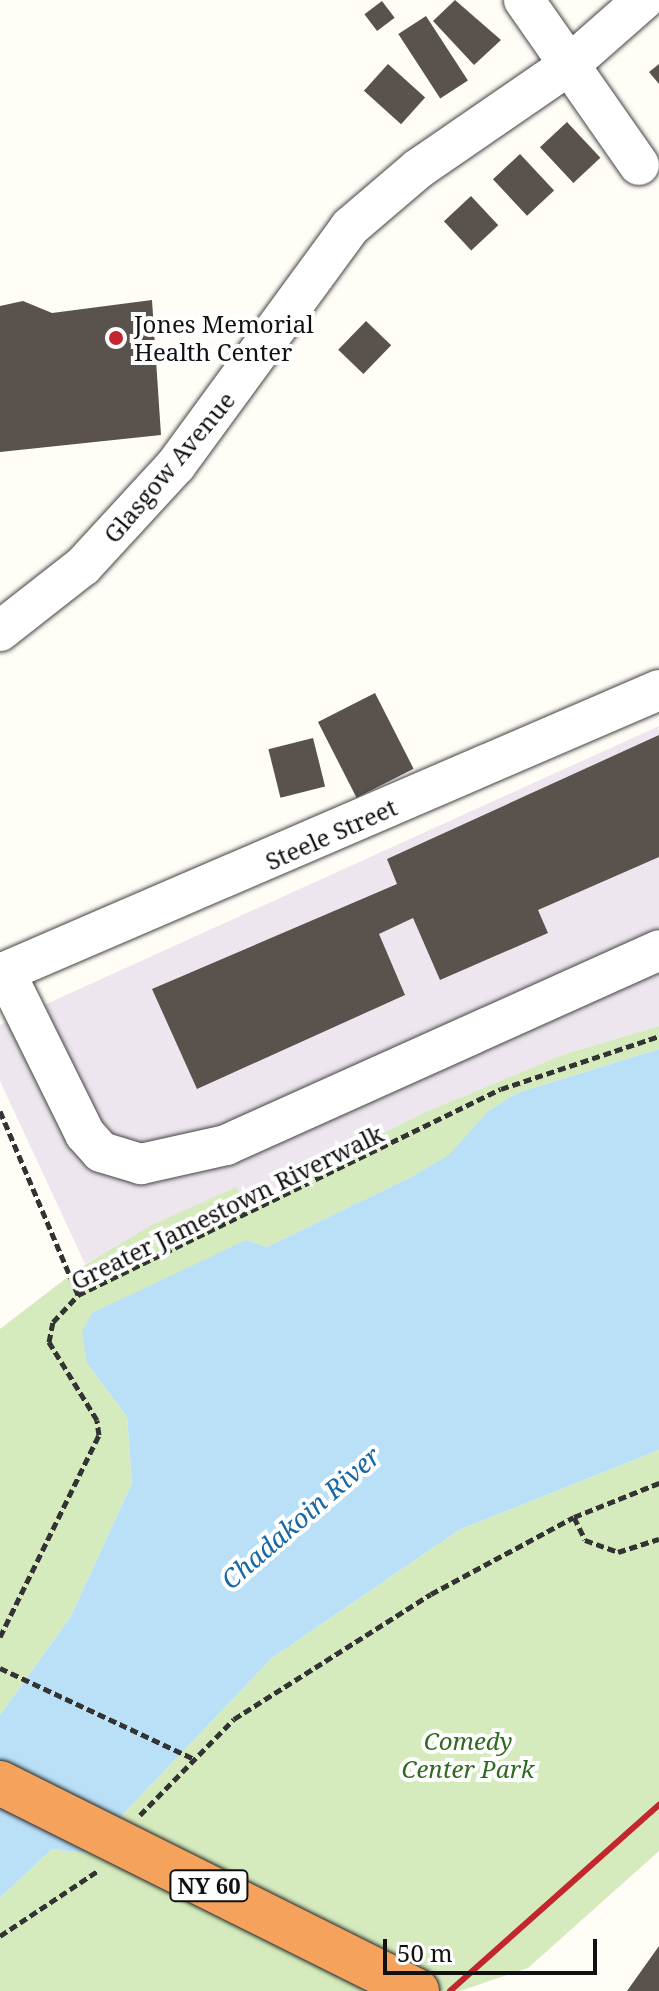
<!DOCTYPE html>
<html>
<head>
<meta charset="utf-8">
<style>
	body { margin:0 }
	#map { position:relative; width:659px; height:1991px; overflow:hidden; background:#fffdf5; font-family:"Noto Serif",serif }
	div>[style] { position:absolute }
	.industrial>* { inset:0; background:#eee6ef }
	.green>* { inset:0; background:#d5ebbd }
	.water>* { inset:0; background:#b9e0f7 }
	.building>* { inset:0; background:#5a524d; transform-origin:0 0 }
	.path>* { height:5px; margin-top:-2.5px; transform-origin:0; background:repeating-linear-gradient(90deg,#333 0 8px,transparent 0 12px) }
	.roads { filter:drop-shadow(0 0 2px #444) drop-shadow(0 0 2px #444) }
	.minor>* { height:40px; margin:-20px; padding:0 20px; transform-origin:20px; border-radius:20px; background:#fff }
	.rail>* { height:6px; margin:-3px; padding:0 3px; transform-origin:3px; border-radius:3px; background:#c4262e }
	.bridges { filter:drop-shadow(0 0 2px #222) drop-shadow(0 0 2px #222) }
	.highway-bridge>* { height:44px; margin:-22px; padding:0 22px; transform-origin:22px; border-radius:22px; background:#f5a25d }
	.dots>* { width:22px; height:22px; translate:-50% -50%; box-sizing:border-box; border:4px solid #fff; border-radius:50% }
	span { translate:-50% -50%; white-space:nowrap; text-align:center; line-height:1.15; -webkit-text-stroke:8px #fff; paint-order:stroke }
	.shield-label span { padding:2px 6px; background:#fff; border:2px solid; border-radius:6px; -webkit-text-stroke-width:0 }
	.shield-label { font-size:22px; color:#111; font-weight:700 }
	.poi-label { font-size:24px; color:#111 }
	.left { translate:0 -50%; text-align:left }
	.street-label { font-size:24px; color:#111 }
	.park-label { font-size:24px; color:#2f6b1f; font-style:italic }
	.water-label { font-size:26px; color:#1768a6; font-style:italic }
	.scale { position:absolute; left:383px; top:1939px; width:214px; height:36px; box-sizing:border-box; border:4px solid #111; border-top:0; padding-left:10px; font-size:24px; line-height:28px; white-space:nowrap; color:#111; -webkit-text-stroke:6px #fff; paint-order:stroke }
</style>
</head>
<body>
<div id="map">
	<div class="industrial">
		<div style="clip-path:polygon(659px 726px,659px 1026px,562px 1055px,423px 1113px,244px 1204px,235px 1188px,85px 1264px,0 1081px,0 1025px)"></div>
	</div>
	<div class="green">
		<div style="clip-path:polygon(659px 1026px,659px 1049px,517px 1093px,488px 1111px,450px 1155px,411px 1177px,267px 1247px,246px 1240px,87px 1363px,127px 1417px,132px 1483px,71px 1616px,0 1715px,0 1329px,78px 1269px,150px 1226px,236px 1187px,245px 1204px,423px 1113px,562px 1055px)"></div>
		<div style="clip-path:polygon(659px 1450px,659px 1851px,528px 1968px,460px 1991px,0 1991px,0 1898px,52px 1849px,86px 1853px,272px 1658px,459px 1530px)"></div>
	</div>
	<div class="water">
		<div style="clip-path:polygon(659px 1049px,659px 1450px,459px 1530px,272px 1658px,86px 1853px,52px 1849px,0 1898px,0 1715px,71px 1616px,132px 1483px,127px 1417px,87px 1363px,82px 1332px,92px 1313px,246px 1240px,267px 1247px,411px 1177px,449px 1155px,488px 1111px,517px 1093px)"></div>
	</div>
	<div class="building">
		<div style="clip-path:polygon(455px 0,501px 40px,474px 65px,433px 21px)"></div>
		<div style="left:382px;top:1px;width:21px;height:22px;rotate:53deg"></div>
		<div style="left:426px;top:16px;width:77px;height:33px;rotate:57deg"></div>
		<div style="left:388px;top:64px;width:50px;height:36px;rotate:42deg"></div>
		<div style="clip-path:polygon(659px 64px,659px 84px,649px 72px)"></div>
		<div style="left:567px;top:122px;width:49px;height:37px;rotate:47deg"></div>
		<div style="left:520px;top:154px;width:50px;height:37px;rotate:47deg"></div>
		<div style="left:471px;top:196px;width:40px;height:37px;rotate:47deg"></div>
		<div style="clip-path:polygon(152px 300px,161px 435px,0 452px,0 306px,23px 301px,52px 313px)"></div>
		<div style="left:366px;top:321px;width:35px;height:40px;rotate:44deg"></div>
		<div style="left:375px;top:693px;width:85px;height:64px;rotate:63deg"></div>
		<div style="clip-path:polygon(659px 735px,659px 857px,538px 910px,548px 933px,440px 980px,413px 918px,379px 934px,405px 995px,197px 1089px,152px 989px,397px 884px,387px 859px)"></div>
		<div style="left:313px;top:738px;width:50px;height:46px;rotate:76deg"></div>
		<div style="clip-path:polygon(659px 1946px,659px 1991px,627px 1991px)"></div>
	</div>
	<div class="path">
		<div style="left:0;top:1111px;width:200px;rotate:67deg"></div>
		<div style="left:574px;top:1517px;width:25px;rotate:64deg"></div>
		<div style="left:585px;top:1540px;width:35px;rotate:20deg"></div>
		<div style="left:618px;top:1552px;width:43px;rotate:-17.6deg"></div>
		<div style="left:0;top:1637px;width:225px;rotate:-63.9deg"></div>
		<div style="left:99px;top:1435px;width:15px;rotate:-98deg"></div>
		<div style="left:97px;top:1420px;width:92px;rotate:-121.6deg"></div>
		<div style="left:49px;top:1342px;width:20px;rotate:-79deg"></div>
		<div style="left:53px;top:1322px;width:37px;rotate:-47deg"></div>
		<div style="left:78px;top:1295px;width:470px;rotate:-26deg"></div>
		<div style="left:501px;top:1089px;width:167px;rotate:-18.5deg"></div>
		<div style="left:0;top:1668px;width:214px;rotate:25.1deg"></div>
		<div style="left:140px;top:1815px;width:134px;rotate:-45.6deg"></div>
		<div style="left:234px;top:1719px;width:233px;rotate:-32.4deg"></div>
		<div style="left:431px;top:1594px;width:162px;rotate:-28.3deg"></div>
		<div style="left:574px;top:1517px;width:92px;rotate:-21.8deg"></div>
		<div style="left:0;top:1936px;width:119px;rotate:-33.7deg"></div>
	</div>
	<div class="roads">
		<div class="minor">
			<div style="left:524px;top:0;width:201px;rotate:55.1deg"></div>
			<div style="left:0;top:631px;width:105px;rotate:-38.1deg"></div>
			<div style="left:83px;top:566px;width:137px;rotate:-47.4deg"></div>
			<div style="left:176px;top:465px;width:295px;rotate:-53.8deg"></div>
			<div style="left:350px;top:227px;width:89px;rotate:-40.5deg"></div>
			<div style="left:418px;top:169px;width:182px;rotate:-34.5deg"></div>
			<div style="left:568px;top:66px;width:100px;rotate:-41.3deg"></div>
			<div style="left:5px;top:972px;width:181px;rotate:63.7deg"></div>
			<div style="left:85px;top:1134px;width:24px;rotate:48deg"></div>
			<div style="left:101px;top:1152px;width:42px;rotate:16.7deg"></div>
			<div style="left:141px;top:1164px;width:87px;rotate:-12.6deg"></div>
			<div style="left:226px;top:1145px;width:475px;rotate:-24.2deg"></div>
			<div style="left:0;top:974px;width:718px;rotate:-23.31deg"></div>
		</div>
	</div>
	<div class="rail">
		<div style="left:450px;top:1991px;width:280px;rotate:-41.7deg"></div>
	</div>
	<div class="bridges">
		<div class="highway-bridge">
			<div style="left:0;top:1783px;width:466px;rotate:26.5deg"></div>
		</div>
	</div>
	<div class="dots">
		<div style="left:116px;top:338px;background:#c4262e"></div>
	</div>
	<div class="shield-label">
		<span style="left:209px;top:1886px">NY 60</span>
	</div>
	<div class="poi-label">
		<span class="left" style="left:134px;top:338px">Jones Memorial<br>Health Center</span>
	</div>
	<div class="street-label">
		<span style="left:169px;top:467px;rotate:-50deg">Glasgow Avenue</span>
		<span style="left:331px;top:834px;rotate:-24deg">Steele Street</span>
		<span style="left:227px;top:1207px;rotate:-26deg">Greater Jamestown Riverwalk</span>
	</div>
	<div class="park-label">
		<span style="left:468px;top:1755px">Comedy<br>Center Park</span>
	</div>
	<div class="water-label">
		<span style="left:301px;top:1518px;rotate:-41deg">Chadakoin River</span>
	</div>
	<div class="scale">50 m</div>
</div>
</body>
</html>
